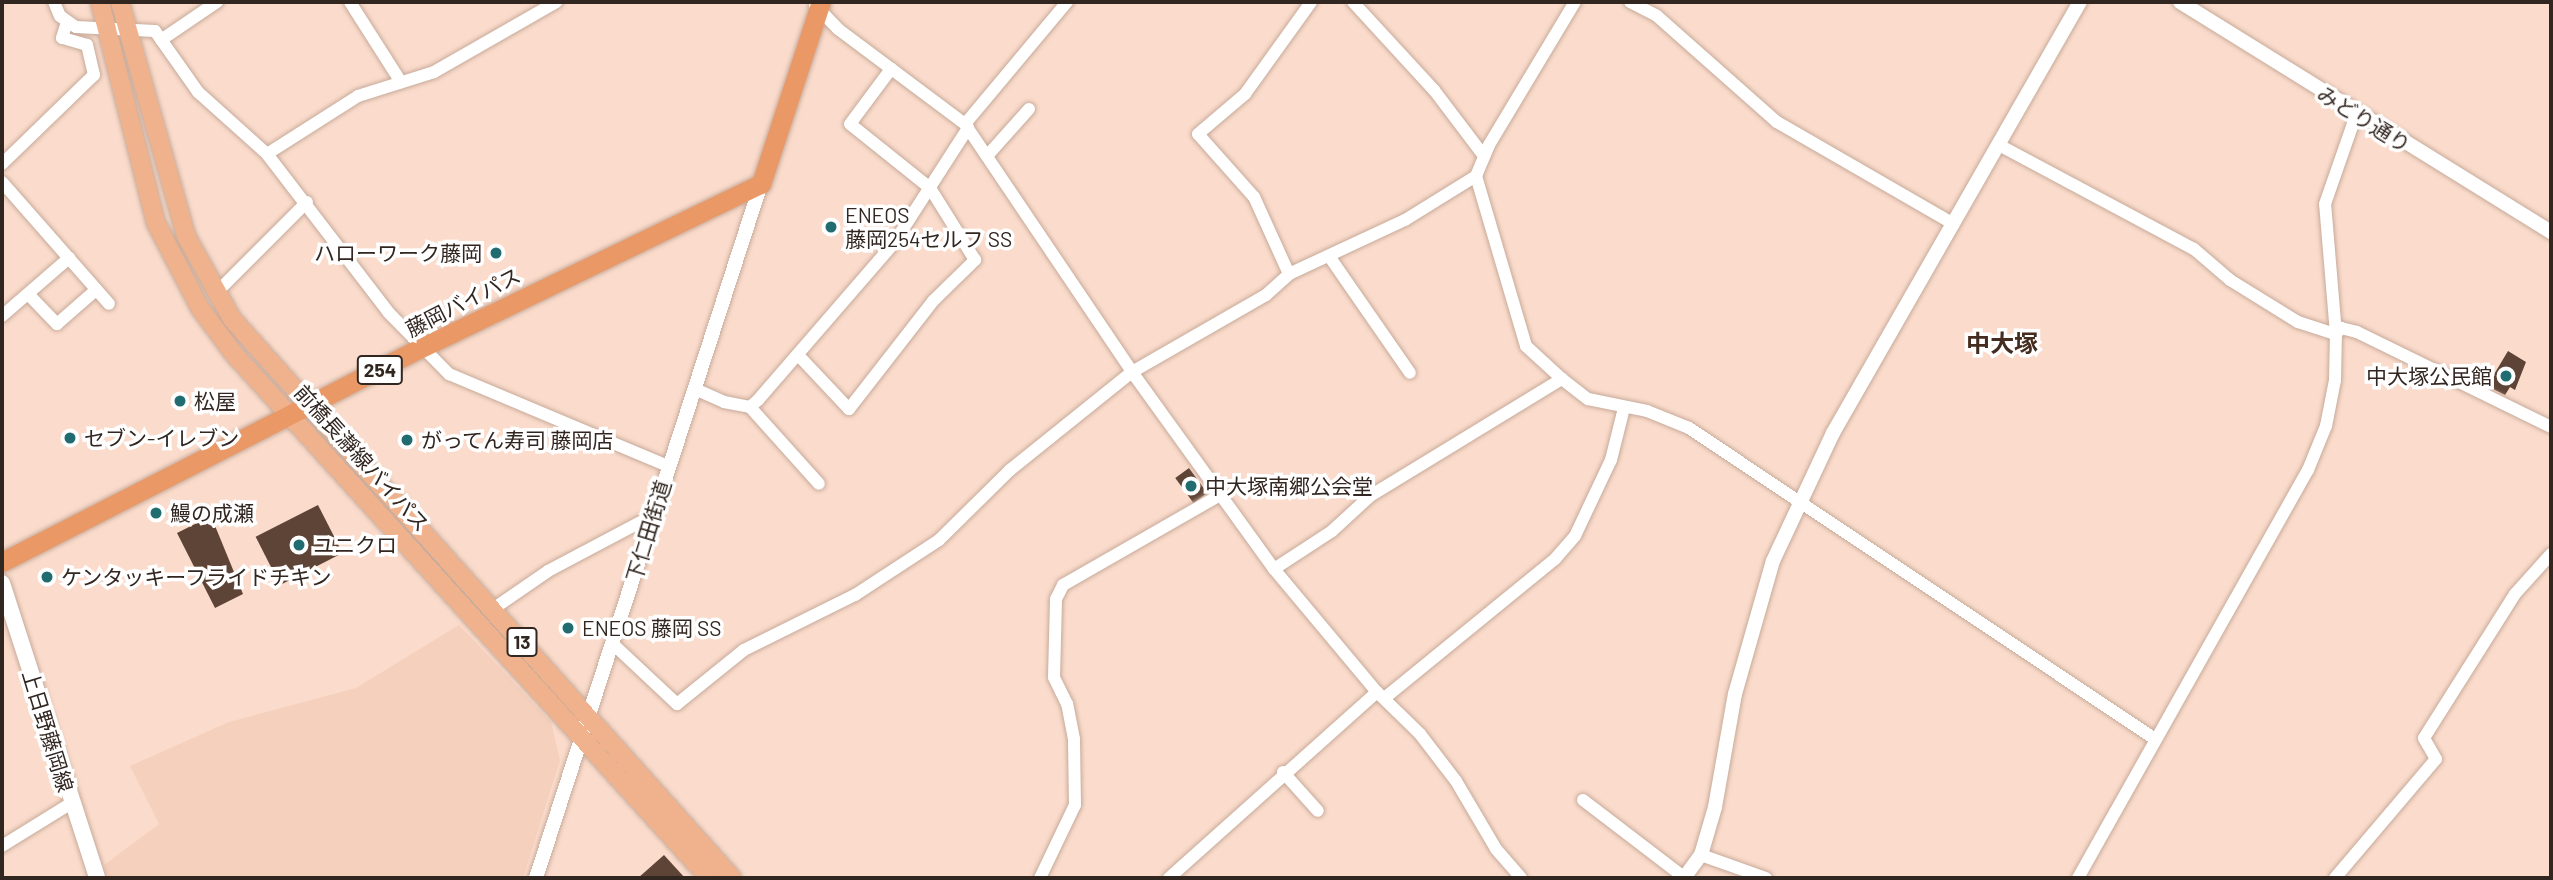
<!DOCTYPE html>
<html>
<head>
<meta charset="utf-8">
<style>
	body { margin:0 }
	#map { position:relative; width:2553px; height:880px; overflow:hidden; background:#fbdccc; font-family:Barlow,"Noto Sans JP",sans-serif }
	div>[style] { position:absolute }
	.built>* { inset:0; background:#f5d0bc }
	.building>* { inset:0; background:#5e4437; transform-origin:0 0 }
	.roads { filter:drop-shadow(0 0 2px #c7aa9a) drop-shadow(0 0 2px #c7aa9a) }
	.minor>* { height:12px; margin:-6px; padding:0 6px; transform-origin:6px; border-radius:6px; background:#fff }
	.tertiary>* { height:14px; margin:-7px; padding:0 7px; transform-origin:7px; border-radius:7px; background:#fff }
	.secondary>* { height:16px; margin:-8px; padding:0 8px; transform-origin:8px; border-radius:8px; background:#fff }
	.primary>* { height:18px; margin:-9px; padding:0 9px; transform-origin:9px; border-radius:9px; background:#efb28c }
	.trunk>* { height:19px; margin:-9.5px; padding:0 9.5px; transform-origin:9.5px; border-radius:9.5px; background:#ea9866 }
	.dots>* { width:19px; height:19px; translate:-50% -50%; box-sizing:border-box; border:4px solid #fff; border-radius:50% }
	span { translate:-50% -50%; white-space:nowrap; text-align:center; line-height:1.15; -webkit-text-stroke:7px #fff; paint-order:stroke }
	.shield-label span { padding:2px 5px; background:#fff; border:2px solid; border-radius:5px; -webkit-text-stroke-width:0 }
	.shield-label { font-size:19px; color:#322620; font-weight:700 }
	.street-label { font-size:21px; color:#322620 }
	.poi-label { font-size:21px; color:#322620 }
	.left { translate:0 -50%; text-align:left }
	.right { translate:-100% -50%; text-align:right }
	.quarter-label { font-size:24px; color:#442c1f; font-weight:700 }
	.frame { position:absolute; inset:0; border:4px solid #322620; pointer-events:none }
</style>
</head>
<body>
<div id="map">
	<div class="built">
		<div style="clip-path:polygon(459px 625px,551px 722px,560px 760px,523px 878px,109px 878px,104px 865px,159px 824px,130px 766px,229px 722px,356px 688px)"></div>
	</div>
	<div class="building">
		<div style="clip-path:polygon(2508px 351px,2526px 362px,2515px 390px,2510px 387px,2505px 395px,2487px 386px)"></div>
		<div style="left:1189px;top:468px;width:31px;height:17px;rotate:54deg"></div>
		<div style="left:318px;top:505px;width:54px;height:70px;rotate:63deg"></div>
		<div style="clip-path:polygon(211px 516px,243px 594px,215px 608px,177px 533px)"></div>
		<div style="clip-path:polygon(664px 855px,685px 878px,638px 878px)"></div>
	</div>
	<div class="roads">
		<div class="minor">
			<div style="left:54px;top:2px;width:15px;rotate:67deg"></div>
			<div style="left:60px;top:16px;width:19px;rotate:35deg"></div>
			<div style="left:76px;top:27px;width:79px;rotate:2.9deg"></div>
			<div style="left:155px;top:31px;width:75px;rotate:54.8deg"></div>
			<div style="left:198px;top:92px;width:93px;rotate:41.9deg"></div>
			<div style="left:267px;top:154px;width:200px;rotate:52.5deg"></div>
			<div style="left:389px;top:313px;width:86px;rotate:45.5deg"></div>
			<div style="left:449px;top:374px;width:238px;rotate:22.8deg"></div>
			<div style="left:350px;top:2px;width:95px;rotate:57.5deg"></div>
			<div style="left:1353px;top:2px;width:120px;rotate:47.4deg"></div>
			<div style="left:1434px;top:90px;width:83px;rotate:52.9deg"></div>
			<div style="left:1630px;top:2px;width:30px;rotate:27deg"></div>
			<div style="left:1657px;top:16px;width:160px;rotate:41.5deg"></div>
			<div style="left:1777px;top:122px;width:204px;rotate:30deg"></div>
			<div style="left:815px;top:5px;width:33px;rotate:46deg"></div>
			<div style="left:838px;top:29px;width:159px;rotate:36.8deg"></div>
			<div style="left:965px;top:124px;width:299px;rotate:56deg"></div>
			<div style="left:1132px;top:372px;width:243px;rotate:54.2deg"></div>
			<div style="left:1274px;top:569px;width:160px;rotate:50.1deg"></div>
			<div style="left:1377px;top:692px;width:60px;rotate:44.3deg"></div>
			<div style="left:1420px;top:734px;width:59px;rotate:52.5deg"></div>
			<div style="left:1456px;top:781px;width:79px;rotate:59.5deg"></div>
			<div style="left:1496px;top:849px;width:38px;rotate:49deg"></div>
			<div style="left:161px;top:40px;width:68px;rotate:-34.2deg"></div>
			<div style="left:965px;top:124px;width:159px;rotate:-50.1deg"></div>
			<div style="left:1999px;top:145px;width:221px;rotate:28.1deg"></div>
			<div style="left:2194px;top:249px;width:48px;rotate:40.7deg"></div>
			<div style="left:2230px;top:280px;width:80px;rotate:31.7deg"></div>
			<div style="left:2298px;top:322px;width:40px;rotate:18deg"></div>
			<div style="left:267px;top:154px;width:108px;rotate:-32.5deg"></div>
			<div style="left:358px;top:96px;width:80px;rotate:-17.5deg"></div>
			<div style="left:434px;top:72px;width:141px;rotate:-29.8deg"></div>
			<div style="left:987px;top:156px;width:63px;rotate:-48.2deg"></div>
			<div style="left:2px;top:164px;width:128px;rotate:-44.1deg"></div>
			<div style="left:94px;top:75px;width:31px;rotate:-103deg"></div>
			<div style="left:87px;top:45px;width:26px;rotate:-164deg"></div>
			<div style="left:62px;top:38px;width:17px;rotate:-73deg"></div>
			<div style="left:1476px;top:176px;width:177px;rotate:73.6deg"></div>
			<div style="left:1526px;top:346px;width:49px;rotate:42.5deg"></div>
			<div style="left:1562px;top:379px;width:33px;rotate:38deg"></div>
			<div style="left:1588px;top:399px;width:60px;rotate:11.5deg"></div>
			<div style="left:1647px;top:411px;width:45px;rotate:22deg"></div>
			<div style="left:1689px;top:428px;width:560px;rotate:33.72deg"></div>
			<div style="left:2px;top:182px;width:162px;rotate:48.7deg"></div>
			<div style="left:1329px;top:256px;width:142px;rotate:55.3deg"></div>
			<div style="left:1289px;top:274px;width:85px;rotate:-114.4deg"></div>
			<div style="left:1254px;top:197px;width:84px;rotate:-131.6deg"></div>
			<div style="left:1198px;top:134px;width:62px;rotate:-40.4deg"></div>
			<div style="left:1245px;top:94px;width:113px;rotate:-54.3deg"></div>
			<div style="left:28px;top:294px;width:42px;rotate:46deg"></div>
			<div style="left:57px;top:324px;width:52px;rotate:-41.1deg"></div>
			<div style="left:215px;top:294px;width:130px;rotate:-45deg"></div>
			<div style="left:2px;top:316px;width:89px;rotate:-40.9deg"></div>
			<div style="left:2336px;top:334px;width:8px;rotate:-50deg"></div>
			<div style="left:2341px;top:328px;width:16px;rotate:14deg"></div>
			<div style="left:2357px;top:332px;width:216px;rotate:26.1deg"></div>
			<div style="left:799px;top:356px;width:73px;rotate:46.7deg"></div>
			<div style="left:849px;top:409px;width:137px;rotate:-52.1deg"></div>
			<div style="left:933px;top:301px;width:59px;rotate:-44.3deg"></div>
			<div style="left:975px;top:260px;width:85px;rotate:-122deg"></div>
			<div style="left:930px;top:188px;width:102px;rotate:-141.3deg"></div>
			<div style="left:850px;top:124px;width:69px;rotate:-53.3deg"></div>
			<div style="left:695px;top:389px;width:32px;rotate:24deg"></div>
			<div style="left:724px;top:402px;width:26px;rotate:11deg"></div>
			<div style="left:750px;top:407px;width:11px;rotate:-41deg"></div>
			<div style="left:758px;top:400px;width:208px;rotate:-49.1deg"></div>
			<div style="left:894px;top:243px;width:137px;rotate:-57.2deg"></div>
			<div style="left:750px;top:407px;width:103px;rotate:48.1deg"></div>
			<div style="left:1274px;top:569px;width:69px;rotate:-33.2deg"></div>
			<div style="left:1332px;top:531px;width:52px;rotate:-42.6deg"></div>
			<div style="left:1370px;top:496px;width:225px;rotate:-31.4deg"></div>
			<div style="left:493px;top:609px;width:67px;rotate:-34.6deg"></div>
			<div style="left:548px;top:571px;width:118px;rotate:-27.9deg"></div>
			<div style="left:613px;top:644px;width:88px;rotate:43.2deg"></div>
			<div style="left:677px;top:704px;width:86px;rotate:-38.9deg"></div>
			<div style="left:744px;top:650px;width:124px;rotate:-26.4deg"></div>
			<div style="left:855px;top:595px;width:100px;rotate:-33.2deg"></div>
			<div style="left:939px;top:540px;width:100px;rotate:-44.6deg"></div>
			<div style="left:1010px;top:470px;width:156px;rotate:-38.8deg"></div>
			<div style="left:1132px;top:372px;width:155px;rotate:-29.9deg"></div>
			<div style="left:1266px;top:295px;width:31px;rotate:-42deg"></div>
			<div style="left:1289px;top:274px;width:128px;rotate:-25deg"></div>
			<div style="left:1405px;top:220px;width:84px;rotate:-31.8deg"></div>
			<div style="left:1476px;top:176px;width:34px;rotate:-67deg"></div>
			<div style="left:1489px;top:145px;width:167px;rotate:-59deg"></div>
			<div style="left:1387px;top:696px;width:217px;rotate:-39.2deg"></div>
			<div style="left:1555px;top:559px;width:30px;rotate:-49deg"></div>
			<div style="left:1575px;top:536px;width:84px;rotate:-64.7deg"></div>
			<div style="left:1611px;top:460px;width:54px;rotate:-76deg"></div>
			<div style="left:1283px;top:772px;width:52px;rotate:48.1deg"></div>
			<div style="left:1583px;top:800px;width:128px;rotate:37.4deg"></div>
			<div style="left:2px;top:846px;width:80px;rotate:-31.7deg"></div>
			<div style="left:1701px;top:855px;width:69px;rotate:19.5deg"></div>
			<div style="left:1040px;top:878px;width:81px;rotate:-64.4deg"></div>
			<div style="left:1075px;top:805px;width:66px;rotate:-90.9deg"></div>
			<div style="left:1074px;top:739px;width:36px;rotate:-101deg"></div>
			<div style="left:1067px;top:704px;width:30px;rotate:-116deg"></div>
			<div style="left:1054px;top:677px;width:78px;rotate:-88.5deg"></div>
			<div style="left:1056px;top:599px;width:16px;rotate:-63deg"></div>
			<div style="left:1063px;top:585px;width:183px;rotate:-29.8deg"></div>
			<div style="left:1169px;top:878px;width:279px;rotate:-41.8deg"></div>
			<div style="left:2078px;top:878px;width:468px;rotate:-60.6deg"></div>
			<div style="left:2308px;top:470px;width:48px;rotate:-67.8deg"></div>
			<div style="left:2326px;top:426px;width:47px;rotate:-78.9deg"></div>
			<div style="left:2335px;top:380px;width:46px;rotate:-88.8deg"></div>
			<div style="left:2336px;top:334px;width:130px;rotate:-94.8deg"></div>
			<div style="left:2325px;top:204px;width:94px;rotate:-70.8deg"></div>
			<div style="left:2335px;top:878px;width:156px;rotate:-49.7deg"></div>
			<div style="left:2436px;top:759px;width:24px;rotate:-120deg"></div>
			<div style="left:2424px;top:738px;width:170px;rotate:-57.7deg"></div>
			<div style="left:2515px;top:594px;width:54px;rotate:-48deg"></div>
		</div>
		<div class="tertiary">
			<div style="left:2180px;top:2px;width:437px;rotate:31.8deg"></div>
			<div style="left:536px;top:878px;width:730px;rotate:-72.04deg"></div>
			<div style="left:1684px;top:878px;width:29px;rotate:-54deg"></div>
			<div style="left:1701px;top:855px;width:50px;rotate:-73.7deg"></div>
			<div style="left:1715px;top:807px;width:115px;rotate:-80deg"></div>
			<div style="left:1735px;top:694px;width:138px;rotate:-74.1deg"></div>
			<div style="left:1773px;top:561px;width:141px;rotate:-64.9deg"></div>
			<div style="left:1833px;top:433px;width:497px;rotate:-60.2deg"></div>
		</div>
		<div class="secondary">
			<div style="left:2px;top:583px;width:310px;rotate:72.1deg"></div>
		</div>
		<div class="primary">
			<div style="left:100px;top:2px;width:228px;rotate:75.8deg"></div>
			<div style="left:156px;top:223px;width:96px;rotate:62.6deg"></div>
			<div style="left:200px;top:308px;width:57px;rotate:53.5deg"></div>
			<div style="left:234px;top:354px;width:707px;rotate:47.81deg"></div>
			<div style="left:120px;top:2px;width:243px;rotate:74.2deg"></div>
			<div style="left:186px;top:236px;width:95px;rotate:61deg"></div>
			<div style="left:232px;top:319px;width:750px;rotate:48.19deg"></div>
		</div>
		<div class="trunk">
			<div style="left:2px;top:562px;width:470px;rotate:-27.1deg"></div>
			<div style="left:421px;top:348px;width:377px;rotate:-25.8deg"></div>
			<div style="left:761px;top:184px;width:192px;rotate:-71.8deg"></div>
		</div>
	</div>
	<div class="dots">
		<div style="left:831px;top:227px;background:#206c70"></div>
		<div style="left:496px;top:253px;background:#206c70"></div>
		<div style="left:2506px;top:376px;background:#206c70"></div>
		<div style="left:180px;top:401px;background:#206c70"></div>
		<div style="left:70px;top:438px;background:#206c70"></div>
		<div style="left:407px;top:440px;background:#206c70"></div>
		<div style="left:1191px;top:486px;background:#206c70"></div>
		<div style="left:156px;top:513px;background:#206c70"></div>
		<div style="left:299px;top:545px;background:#206c70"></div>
		<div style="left:47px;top:577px;background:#206c70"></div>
		<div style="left:568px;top:628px;background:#206c70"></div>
	</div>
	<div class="shield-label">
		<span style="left:380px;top:370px">254</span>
		<span style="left:522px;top:642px">13</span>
	</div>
	<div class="street-label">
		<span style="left:2364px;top:119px;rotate:32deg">みどり通り</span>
		<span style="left:463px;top:302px;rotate:-27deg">藤岡バイパス</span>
		<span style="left:362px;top:458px;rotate:48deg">前橋長瀞線バイパス</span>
		<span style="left:648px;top:531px;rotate:-73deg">下仁田街道</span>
		<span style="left:48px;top:731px;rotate:73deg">上日野藤岡線</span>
	</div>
	<div class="poi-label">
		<span class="left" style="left:845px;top:227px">ENEOS<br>藤岡254セルフ SS</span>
		<span class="right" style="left:482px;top:253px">ハローワーク藤岡</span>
		<span class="right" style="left:2492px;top:376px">中大塚公民館</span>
		<span class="left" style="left:194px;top:401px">松屋</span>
		<span class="left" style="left:84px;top:438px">セブン-イレブン</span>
		<span class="left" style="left:421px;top:440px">がってん寿司 藤岡店</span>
		<span class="left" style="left:1205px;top:486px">中大塚南郷公会堂</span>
		<span class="left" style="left:170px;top:513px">鰻の成瀬</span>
		<span class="left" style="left:313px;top:545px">ユニクロ</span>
		<span class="left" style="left:61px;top:577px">ケンタッキーフライドチキン</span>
		<span class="left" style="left:582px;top:628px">ENEOS 藤岡 SS</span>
	</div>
	<div class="quarter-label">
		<span style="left:2002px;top:343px">中大塚</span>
	</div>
	<div class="frame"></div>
</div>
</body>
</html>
